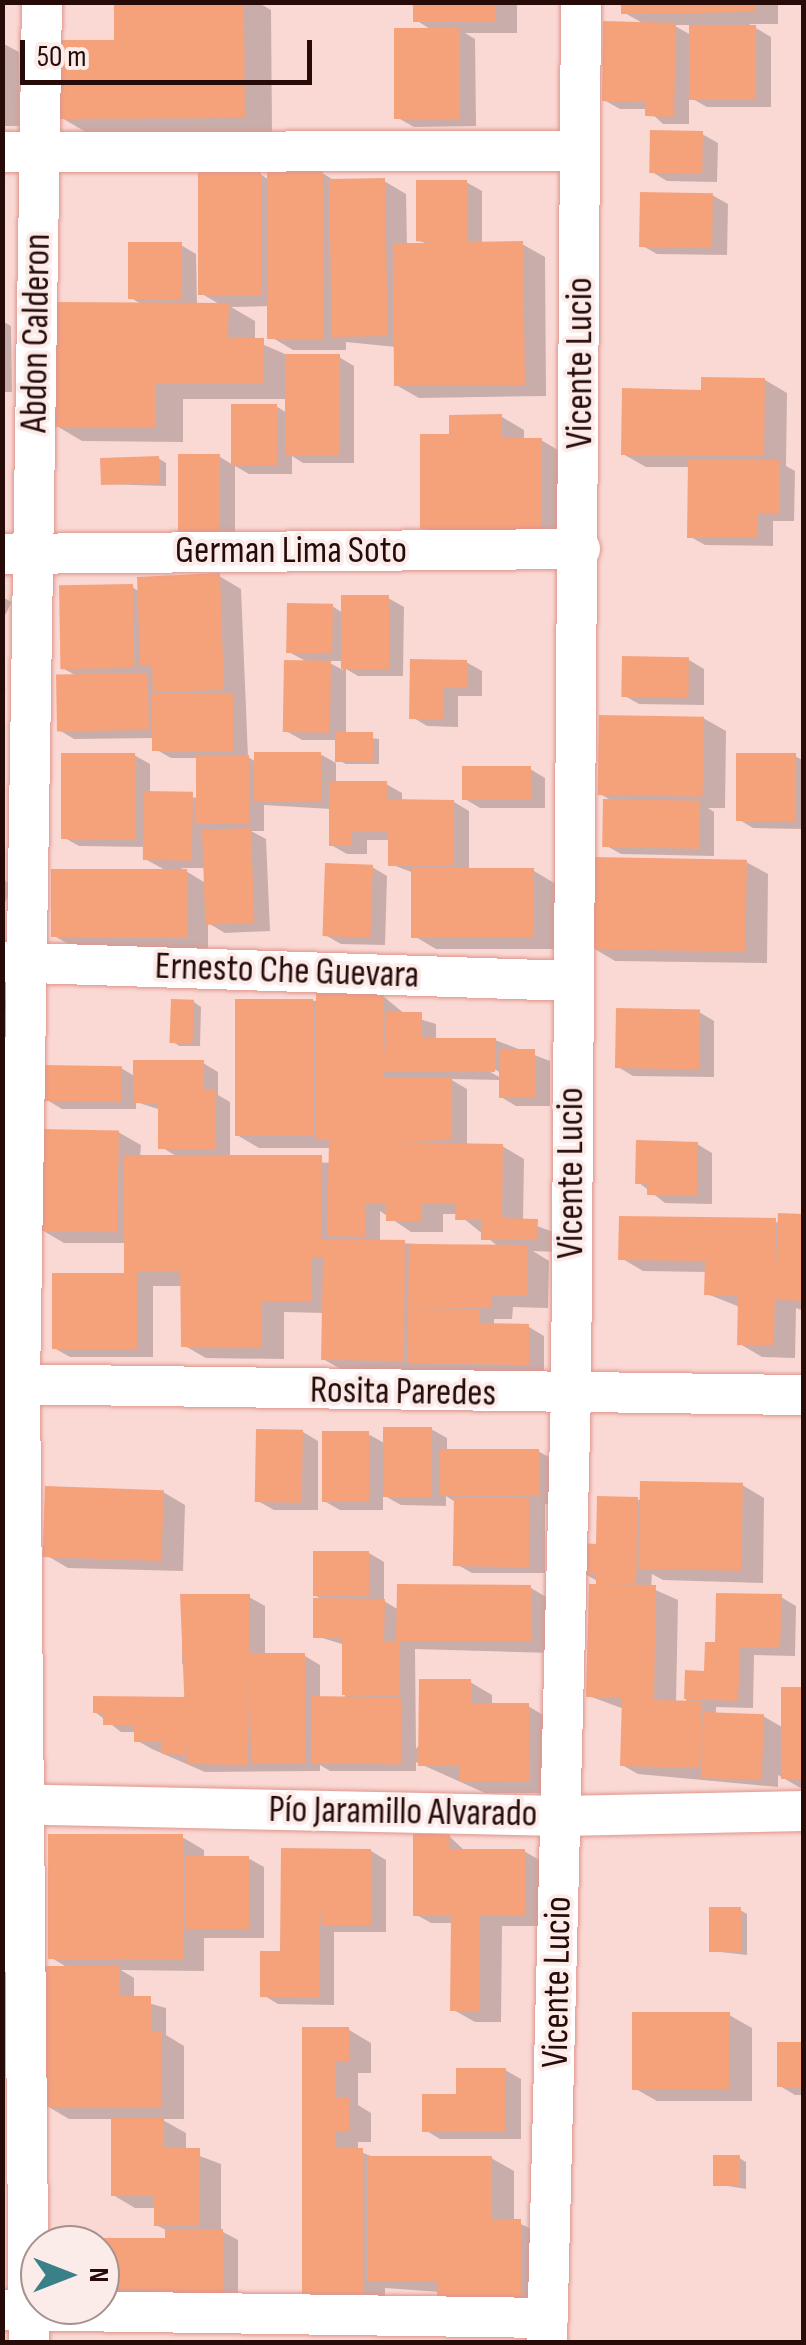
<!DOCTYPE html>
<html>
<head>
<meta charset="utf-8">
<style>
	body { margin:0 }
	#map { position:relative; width:806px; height:2345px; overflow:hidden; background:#fad9d5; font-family:"Sofia Sans Condensed",sans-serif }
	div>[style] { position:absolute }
	.shadow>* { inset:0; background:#0003; transform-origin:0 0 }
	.building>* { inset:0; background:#f5a27b; transform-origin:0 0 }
	.roads { filter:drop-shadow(0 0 2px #e0958d) drop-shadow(0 0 2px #e0958d) }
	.minor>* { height:40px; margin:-20px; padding:0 20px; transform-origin:20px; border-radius:20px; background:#fff }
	span { translate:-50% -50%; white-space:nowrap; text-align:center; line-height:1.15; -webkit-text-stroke:8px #fbebe9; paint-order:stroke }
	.street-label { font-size:38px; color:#260b09 }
	.frame { position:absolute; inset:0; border:5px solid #260b09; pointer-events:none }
	.north { position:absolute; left:20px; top:2225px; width:100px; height:100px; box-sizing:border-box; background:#fbebe9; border:2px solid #a6918f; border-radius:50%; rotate:90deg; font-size:28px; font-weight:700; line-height:40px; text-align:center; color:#260b09 }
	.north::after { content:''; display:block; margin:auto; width:35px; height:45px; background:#398089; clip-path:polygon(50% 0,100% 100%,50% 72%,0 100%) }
	.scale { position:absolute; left:20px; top:40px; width:292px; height:45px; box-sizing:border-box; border:5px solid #260b09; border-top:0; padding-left:12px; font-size:30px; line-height:35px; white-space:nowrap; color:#260b09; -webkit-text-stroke:8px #fbebe9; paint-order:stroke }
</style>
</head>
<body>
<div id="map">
	<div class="shadow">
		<div style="clip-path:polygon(117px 2px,257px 2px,271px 10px,272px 132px,89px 134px,62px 118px,117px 43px)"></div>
		<div style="clip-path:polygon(416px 2px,544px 2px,517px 5px,517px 33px,465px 33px,475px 39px,476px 126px,414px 127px,398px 118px,433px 31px,416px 20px)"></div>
		<div style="clip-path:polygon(evenodd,623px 2px,778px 2px,778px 24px,749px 24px,771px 37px,771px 107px,707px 107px,689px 97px,689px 124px,663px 124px,647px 109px,620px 109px,604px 100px,646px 25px,623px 12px,623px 2px,673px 25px,691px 25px,691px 35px,673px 25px)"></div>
		<div style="clip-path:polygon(2px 43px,19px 52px,20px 126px,2px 126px)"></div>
		<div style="clip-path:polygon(702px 134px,718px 143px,717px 182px,667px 181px,652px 172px)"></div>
		<div style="clip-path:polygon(322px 173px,337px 182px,384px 181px,406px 194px,407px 246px,428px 245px,419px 240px,466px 182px,482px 191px,482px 245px,522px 244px,545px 257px,546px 396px,419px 398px,396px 385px,396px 347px,346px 342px,346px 350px,293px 350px,271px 337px,271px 306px,231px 307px,255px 321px,255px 341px,292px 357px,339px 357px,354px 366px,354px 463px,303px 463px,292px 456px,292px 474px,249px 474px,235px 466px,235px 541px,196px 541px,220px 457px,233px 465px,276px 406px,287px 413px,287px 399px,183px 399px,183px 442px,82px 441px,55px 425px,143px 305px,131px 298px,181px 245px,196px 254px,197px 305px,221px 305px,202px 294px,260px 174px,269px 180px)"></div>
		<div style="clip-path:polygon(712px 195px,728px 204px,727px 255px,657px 254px,641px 245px)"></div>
		<div style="clip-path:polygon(2px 321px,11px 326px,12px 392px,2px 392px)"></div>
		<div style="clip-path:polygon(765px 380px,787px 393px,786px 466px,795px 471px,794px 521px,773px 521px,773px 546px,705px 545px,689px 536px,690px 467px,646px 467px,623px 454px,703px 392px)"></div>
		<div style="clip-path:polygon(502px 417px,524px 430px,524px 440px,541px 440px,563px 453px,564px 541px,445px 541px,423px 528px,451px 437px)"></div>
		<div style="clip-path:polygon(158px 458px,166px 463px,166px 486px,103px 484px)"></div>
		<div style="clip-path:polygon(evenodd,219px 576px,241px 589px,248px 757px,256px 762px,320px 754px,336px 763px,336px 784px,386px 784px,402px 793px,402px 802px,454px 802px,469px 811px,469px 871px,534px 871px,556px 884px,556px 949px,436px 949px,414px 936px,414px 873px,390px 864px,390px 840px,367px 840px,367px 854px,347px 854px,331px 845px,331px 809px,264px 805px,264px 831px,251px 831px,266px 839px,270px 931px,225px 933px,208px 923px,208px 948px,76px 948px,54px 936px,167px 871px,145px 859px,146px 847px,79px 846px,63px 837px,134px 755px,150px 764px,150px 793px,199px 798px,198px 758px,171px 758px,155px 749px,155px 738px,74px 739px,59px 730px,77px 676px,64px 669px,132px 587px,140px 592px,219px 576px,181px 868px,207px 868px,207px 884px,181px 868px)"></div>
		<div style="left:2px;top:597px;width:11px;height:65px;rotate:27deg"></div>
		<div style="clip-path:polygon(evenodd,388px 598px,404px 607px,403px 676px,358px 676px,346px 669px,346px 735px,379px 739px,379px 764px,346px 764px,338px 760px,338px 740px,302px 740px,286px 731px,309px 663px,289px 652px,332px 606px,343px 613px,388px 598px,326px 661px,343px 661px,343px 670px,326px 661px)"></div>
		<div style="clip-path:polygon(689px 660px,704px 669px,704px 705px,639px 704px,623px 695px)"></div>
		<div style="clip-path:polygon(466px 662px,482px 671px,482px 696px,458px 696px,458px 727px,427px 726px,412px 717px)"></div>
		<div style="left:2px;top:687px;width:4px;height:52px;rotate:27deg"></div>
		<div style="clip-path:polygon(703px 718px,726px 731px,725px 808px,708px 808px,714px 812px,714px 856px,621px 854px,605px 845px,614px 802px,600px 794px)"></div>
		<div style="clip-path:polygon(795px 756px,804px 761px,804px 829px,753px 828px,738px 819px)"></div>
		<div style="clip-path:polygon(530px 769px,545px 778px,545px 808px,480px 808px,465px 799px)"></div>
		<div style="clip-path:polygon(746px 862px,768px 874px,767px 963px,615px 961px,593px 948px)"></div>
		<div style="clip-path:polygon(372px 867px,387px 876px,385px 945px,341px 944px,325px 935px)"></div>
		<div style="left:2px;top:879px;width:14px;height:70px;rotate:30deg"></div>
		<div style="clip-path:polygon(evenodd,383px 996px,406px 1015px,436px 1024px,436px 1040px,495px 1040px,550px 1061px,550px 1106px,516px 1106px,501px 1097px,501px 1080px,450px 1079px,467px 1089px,467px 1146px,502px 1146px,524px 1159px,523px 1221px,559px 1234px,559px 1252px,533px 1251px,549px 1261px,548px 1308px,513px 1307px,512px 1319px,494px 1319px,494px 1326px,529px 1327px,544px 1336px,544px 1372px,346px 1372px,323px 1359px,324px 1313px,284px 1312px,284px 1359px,206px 1358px,183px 1345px,184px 1286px,153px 1286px,153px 1357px,70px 1357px,54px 1348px,135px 1275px,126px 1243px,64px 1243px,42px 1230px,118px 1132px,141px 1145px,140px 1157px,178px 1157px,161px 1147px,161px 1110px,136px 1102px,136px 1109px,62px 1109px,47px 1100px,121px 1068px,136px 1077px,203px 1063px,218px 1072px,218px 1095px,230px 1102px,230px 1157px,331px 1163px,331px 1148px,259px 1148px,237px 1135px,312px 1001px,383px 996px,486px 1064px,501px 1073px,501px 1078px,483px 1068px,486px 1064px,383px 996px,380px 1211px,411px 1232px,443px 1232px,443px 1214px,458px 1214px,500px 1248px,380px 1242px,380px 1211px)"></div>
		<div style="left:2px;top:997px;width:9px;height:77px;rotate:27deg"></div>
		<div style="clip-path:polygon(194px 1002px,201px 1007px,200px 1046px,179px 1046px,172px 1041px)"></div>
		<div style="clip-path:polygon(699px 1012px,714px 1021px,714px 1077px,633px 1076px,618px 1067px)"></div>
		<div style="clip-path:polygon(2px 1083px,6px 1085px,5px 1135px,2px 1135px)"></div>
		<div style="clip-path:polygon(697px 1144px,712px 1153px,712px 1204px,665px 1203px,638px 1182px)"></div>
		<div style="clip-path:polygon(804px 1216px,804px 1311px,796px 1308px,795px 1358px,762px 1357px,740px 1344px,740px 1307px,707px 1294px,707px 1272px,643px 1271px,621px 1258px)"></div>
		<div style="clip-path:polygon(431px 1429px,447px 1438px,447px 1451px,538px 1451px,554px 1460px,554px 1504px,545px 1504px,545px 1573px,472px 1573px,456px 1564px,457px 1503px,446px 1496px,446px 1506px,401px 1505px,383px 1495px,383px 1510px,340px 1510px,324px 1501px,368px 1434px,386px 1444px)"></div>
		<div style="clip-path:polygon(303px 1432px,318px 1441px,318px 1510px,274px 1510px,258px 1501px)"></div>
		<div style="clip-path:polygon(742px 1485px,764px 1498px,763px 1583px,663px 1580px,652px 1574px,651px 1588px,678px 1600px,676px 1703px,686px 1704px,687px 1673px,707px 1673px,718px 1644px,781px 1597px,796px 1606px,795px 1656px,754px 1655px,753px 1708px,716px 1707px,716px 1715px,763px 1716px,782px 1727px,803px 1690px,804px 1651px,804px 1790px,778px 1775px,778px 1787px,638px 1774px,622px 1765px,624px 1709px,589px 1696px,608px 1587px,583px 1573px,599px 1546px,638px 1500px)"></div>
		<div style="clip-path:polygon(163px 1492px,185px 1505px,183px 1571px,68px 1568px,46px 1555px)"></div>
		<div style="clip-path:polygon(369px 1553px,384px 1562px,384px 1601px,399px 1610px,531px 1588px,553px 1601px,553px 1653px,415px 1649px,416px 1749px,470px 1682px,492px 1695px,492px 1706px,528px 1706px,550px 1719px,550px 1793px,485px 1793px,416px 1762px,416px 1771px,330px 1771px,320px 1765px,320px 1771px,205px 1772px,152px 1749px,136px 1740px,137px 1732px,121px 1732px,95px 1712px,190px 1699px,190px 1669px,182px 1664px,183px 1597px,249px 1597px,265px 1606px,265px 1656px,305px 1656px,320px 1665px,320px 1699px,345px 1699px,345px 1645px,316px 1636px,325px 1601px,314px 1595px)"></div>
		<div style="clip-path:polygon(449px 1836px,465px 1851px,524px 1851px,546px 1864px,546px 1926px,502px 1926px,501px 2022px,475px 2022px,452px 2009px,453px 1923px,431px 1923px,415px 1914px)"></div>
		<div style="clip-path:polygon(182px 1837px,204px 1850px,204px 1858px,248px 1858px,264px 1867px,264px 1938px,204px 1938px,204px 1971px,121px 1970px,134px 1978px,134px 1999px,166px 2008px,166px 2035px,184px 2046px,184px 2119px,161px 2119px,186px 2133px,186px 2151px,221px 2164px,221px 2231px,238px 2240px,238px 2301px,100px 2296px,100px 2245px,56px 2245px,168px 2241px,168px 2231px,156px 2225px,156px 2208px,135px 2208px,113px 2195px,113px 2119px,69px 2119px,47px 2106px,70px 1969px,50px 1957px)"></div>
		<div style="clip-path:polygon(283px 1851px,371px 1851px,386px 1860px,386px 1932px,334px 1932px,334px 2005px,278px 2004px,263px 1995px,283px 1954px)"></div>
		<div style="clip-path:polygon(740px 1910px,747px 1914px,747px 1955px,711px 1951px)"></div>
		<div style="clip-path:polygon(2px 1940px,4px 1941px,5px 2020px,2px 2020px)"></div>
		<div style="clip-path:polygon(729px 2015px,752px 2028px,752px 2101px,657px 2101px,634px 2088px)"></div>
		<div style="clip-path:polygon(304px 2030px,349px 2030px,371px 2043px,371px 2073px,358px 2073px,358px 2105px,371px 2113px,371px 2142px,358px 2142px,358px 2151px,376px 2158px,491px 2158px,514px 2171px,514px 2221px,543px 2234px,543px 2312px,440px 2292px,385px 2288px,385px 2305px,326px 2305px,304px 2292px)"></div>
		<div style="clip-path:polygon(804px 2044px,804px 2095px,795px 2095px,780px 2086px)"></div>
		<div style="clip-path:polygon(505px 2070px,521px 2079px,521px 2139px,440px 2139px,425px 2130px,459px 2096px)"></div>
		<div style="clip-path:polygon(739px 2158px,746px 2162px,746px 2189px,716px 2184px)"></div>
	</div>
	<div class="building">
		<div style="clip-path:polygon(114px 2px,244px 2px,245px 118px,59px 119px,58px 40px,114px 40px)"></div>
		<div style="left:413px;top:2px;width:82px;height:20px"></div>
		<div style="clip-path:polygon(621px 3px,756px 3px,756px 12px,621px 14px)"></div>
		<div style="clip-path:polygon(603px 21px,676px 23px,674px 117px,645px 116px,645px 102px,602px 101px)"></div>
		<div style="left:689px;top:25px;width:67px;height:75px"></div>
		<div style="left:394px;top:28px;width:66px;height:91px"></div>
		<div style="left:650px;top:130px;width:53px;height:43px;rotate:1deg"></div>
		<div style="left:267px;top:171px;width:56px;height:168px"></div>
		<div style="left:261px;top:172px;width:123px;height:63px;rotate:90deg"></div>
		<div style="left:385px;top:178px;width:158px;height:56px;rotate:89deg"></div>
		<div style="clip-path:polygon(416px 180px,467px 180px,467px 242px,523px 241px,525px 385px,394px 386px,393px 243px,433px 243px,416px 241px)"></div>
		<div style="left:640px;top:192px;width:73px;height:55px;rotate:1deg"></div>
		<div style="left:182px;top:242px;width:57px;height:54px;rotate:90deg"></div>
		<div style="clip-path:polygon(53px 302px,229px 303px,228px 338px,264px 338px,264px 384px,156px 384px,156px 427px,53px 427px)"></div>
		<div style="left:285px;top:354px;width:55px;height:101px"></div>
		<div style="clip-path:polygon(701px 377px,765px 378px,764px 456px,621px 455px,622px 388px,701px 390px)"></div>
		<div style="left:231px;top:404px;width:46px;height:62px"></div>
		<div style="clip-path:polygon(502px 414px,502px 438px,542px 438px,542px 529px,420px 529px,420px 434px,449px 434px,449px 415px)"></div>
		<div style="left:178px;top:454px;width:42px;height:80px"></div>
		<div style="left:159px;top:456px;width:27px;height:59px;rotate:88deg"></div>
		<div style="clip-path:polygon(688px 459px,780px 460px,780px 514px,758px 514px,758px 538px,687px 538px)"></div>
		<div style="clip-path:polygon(220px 573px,224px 690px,153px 692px,152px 666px,140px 666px,137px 577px)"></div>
		<div style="left:133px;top:584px;width:84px;height:74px;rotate:89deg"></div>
		<div style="left:341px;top:595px;width:48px;height:74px"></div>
		<div style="left:287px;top:603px;width:46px;height:50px;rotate:1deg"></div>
		<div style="left:622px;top:656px;width:67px;height:41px;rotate:1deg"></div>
		<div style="clip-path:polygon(410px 659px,467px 660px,467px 688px,443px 688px,443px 719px,409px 719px)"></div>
		<div style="left:284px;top:660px;width:47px;height:72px;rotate:1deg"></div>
		<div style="left:148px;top:673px;width:57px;height:92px;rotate:89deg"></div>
		<div style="left:152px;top:693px;width:81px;height:58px"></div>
		<div style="left:599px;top:715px;width:105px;height:80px;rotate:1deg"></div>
		<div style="left:335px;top:732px;width:38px;height:30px"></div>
		<div style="left:254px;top:752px;width:67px;height:50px"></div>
		<div style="left:61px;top:753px;width:74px;height:86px"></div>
		<div style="left:736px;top:753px;width:60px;height:68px"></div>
		<div style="left:196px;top:755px;width:53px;height:69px"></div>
		<div style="left:462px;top:766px;width:69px;height:34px"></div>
		<div style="clip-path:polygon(329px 781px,387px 781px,387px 799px,454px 800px,454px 866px,388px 866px,388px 832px,352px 832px,352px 846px,329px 846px)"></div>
		<div style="left:144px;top:791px;width:49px;height:69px;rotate:1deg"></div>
		<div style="left:603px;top:799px;width:97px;height:48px;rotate:1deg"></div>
		<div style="left:251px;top:828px;width:95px;height:49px;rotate:88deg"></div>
		<div style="left:592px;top:857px;width:155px;height:92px;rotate:1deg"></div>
		<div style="left:325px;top:863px;width:48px;height:73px;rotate:2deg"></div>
		<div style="left:411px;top:868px;width:123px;height:70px"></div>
		<div style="left:51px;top:869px;width:136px;height:68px"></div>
		<div style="clip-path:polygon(316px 993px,384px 994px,384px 1063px,386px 1012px,422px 1012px,422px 1038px,496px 1038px,495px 1072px,384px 1071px,384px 1077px,452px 1077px,452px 1140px,384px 1142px,503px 1144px,502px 1218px,538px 1219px,537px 1240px,481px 1240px,481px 1220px,455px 1220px,456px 1203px,422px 1203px,422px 1221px,386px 1221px,386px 1204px,365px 1203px,365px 1237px,327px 1236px,329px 1140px,316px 1140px)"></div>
		<div style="left:171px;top:999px;width:23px;height:44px;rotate:2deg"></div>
		<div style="left:235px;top:999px;width:78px;height:137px"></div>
		<div style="left:616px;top:1008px;width:84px;height:60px;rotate:1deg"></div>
		<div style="left:499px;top:1049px;width:36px;height:49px"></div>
		<div style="clip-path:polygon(133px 1060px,204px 1060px,204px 1090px,215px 1090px,215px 1149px,158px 1149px,158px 1103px,133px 1103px)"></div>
		<div style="left:44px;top:1065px;width:78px;height:36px;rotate:1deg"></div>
		<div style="left:40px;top:1129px;width:79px;height:102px;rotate:1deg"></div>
		<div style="clip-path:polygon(636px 1140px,698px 1142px,697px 1196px,647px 1195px,647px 1184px,635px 1184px)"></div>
		<div style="clip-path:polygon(124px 1155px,322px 1155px,322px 1239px,405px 1240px,404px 1361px,321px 1360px,323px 1257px,211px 1257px,312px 1258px,312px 1301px,262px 1301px,262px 1347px,181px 1347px,180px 1257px,180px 1271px,138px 1271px,138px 1349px,52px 1349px,52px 1273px,124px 1273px)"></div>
		<div style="left:778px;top:1213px;width:26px;height:87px;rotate:2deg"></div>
		<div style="clip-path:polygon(619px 1216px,776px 1218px,774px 1346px,737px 1345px,738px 1296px,704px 1295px,705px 1261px,618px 1260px)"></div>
		<div style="clip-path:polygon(409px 1244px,527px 1245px,527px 1296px,491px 1295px,491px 1308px,408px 1307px)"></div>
		<div style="clip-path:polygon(408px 1308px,479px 1309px,479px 1323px,529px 1324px,529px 1365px,407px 1363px)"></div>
		<div style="left:383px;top:1427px;width:49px;height:70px"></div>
		<div style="left:256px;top:1429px;width:47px;height:73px;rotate:1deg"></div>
		<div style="left:322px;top:1431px;width:47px;height:71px"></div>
		<div style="left:440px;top:1449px;width:99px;height:47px"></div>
		<div style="left:640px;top:1481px;width:103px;height:88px;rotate:1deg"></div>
		<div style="left:45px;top:1486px;width:119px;height:71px;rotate:2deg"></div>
		<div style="clip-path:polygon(597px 1496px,638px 1497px,636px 1583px,605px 1584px,656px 1585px,654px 1700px,702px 1701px,700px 1768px,620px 1766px,622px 1698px,586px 1697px,589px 1584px,596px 1584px,596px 1574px,581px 1574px,582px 1543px,596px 1544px)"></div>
		<div style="left:454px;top:1497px;width:76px;height:69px;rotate:1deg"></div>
		<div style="left:313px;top:1551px;width:56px;height:45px"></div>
		<div style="clip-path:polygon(397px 1584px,531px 1585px,531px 1642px,400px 1641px,400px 1695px,342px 1695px,342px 1638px,313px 1638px,313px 1598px,385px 1599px,384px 1642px,396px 1642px)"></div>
		<div style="clip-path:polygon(716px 1593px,782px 1594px,780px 1648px,740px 1647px,738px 1701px,684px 1699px,685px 1670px,704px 1671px,705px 1642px,715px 1642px)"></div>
		<div style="clip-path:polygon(180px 1594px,250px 1594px,250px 1653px,305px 1653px,305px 1763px,251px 1763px,249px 1666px,248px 1765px,187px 1764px)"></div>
		<div style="clip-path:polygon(419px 1679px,471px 1679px,471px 1703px,529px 1703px,529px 1782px,460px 1781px,460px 1766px,418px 1766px)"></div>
		<div style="left:781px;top:1687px;width:23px;height:92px"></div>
		<div style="clip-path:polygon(93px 1696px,186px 1697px,185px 1755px,162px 1754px,162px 1742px,134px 1742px,134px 1725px,103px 1725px,103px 1713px,93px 1713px)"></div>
		<div style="left:312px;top:1696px;width:90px;height:67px;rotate:1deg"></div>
		<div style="left:703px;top:1712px;width:61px;height:66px;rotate:2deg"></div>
		<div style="left:48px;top:1834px;width:135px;height:125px"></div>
		<div style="clip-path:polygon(413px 1834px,450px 1834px,450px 1849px,525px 1849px,525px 1915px,480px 1915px,480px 2011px,450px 2011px,451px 1916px,413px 1916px)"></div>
		<div style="clip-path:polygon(281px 1848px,371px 1849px,371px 1925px,321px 1925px,319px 1886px,319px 1998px,260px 1997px,260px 1951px,280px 1951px)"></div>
		<div style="left:185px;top:1856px;width:64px;height:74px"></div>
		<div style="left:709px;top:1907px;width:32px;height:45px"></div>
		<div style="clip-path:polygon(42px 1966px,119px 1966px,119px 1996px,151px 1996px,151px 2031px,162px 2031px,162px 2107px,44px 2107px)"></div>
		<div style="left:632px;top:2012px;width:98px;height:78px"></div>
		<div style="clip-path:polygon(302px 2027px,349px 2027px,349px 2061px,336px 2061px,336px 2098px,349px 2098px,349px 2131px,336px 2131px,336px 2148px,363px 2148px,363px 2294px,302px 2294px)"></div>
		<div style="left:777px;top:2042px;width:27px;height:45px"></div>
		<div style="clip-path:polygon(456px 2068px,506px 2068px,506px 2132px,422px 2132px,422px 2094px,456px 2094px)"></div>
		<div style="clip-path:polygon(111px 2118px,164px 2118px,164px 2148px,200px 2148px,200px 2226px,154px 2226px,154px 2196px,111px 2196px)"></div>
		<div style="left:713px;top:2155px;width:27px;height:31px"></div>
		<div style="clip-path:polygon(367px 2156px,492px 2156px,492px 2219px,521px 2219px,521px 2300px,437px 2300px,437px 2281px,367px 2281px)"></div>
		<div style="clip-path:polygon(165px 2229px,223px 2229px,223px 2294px,100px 2288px,100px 2245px,54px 2245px,54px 2238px,165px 2238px)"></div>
	</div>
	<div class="roads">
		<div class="minor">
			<div style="left:2px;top:152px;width:578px;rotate:-0.1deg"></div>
			<div style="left:2px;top:554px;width:578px;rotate:-0.5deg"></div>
			<div style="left:2px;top:962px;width:569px;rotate:1.91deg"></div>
			<div style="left:2px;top:1384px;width:802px;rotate:0.79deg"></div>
			<div style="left:2px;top:1804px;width:559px;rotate:1.23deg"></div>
			<div style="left:561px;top:1816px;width:243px;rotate:-1.2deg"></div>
			<div style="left:2px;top:2310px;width:546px;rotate:0.84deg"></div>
			<div style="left:29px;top:2342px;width:958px;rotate:-90.54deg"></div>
			<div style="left:20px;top:1384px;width:1382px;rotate:-89.09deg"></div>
			<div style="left:547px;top:2342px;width:947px;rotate:-88.55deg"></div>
			<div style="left:571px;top:1395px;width:1393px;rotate:-89.59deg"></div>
		</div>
	</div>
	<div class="street-label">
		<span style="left:36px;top:333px;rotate:-89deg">Abdon Calderon</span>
		<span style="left:580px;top:363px;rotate:-90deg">Vicente Lucio</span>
		<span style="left:291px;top:551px">German Lima Soto</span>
		<span style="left:287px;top:971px;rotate:2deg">Ernesto Che Guevara</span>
		<span style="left:571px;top:1173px;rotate:-90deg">Vicente Lucio</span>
		<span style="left:403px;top:1392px;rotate:1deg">Rosita Paredes</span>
		<span style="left:403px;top:1812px;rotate:1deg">Pío Jaramillo Alvarado</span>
		<span style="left:557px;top:1982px;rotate:-89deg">Vicente Lucio</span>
	</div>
	<div class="frame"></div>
	<div class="north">N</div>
	<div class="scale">50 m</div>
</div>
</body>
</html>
